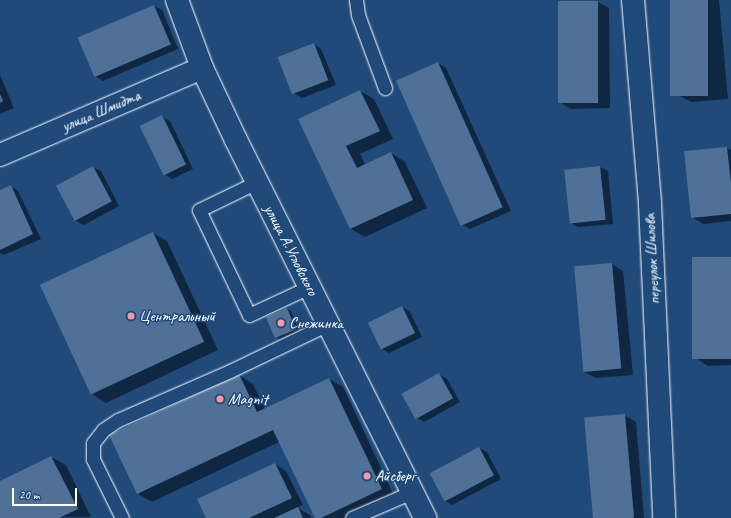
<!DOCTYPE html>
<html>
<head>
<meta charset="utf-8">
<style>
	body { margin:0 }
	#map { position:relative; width:731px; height:518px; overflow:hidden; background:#1f4a7a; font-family:Caveat,sans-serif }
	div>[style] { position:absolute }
	.shadow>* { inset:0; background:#0007 }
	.building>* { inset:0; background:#507197; transform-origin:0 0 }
	.roads { filter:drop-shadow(0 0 1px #fff) drop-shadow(0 0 1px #fff) }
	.service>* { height:13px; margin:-6.5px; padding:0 6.5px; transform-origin:6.5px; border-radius:6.5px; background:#1f4a7a }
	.minor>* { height:22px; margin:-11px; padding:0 11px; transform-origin:11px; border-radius:11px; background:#1f4a7a }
	.dots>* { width:11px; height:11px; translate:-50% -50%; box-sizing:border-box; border:2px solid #1f4a7a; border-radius:50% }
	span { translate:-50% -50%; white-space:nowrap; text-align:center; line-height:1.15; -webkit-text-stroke:3px #1f4a7a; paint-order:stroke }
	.street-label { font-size:16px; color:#fff }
	.poi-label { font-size:16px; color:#fff }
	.left { translate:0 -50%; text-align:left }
	.scale { position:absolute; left:12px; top:488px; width:65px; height:18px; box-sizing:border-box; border:2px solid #fff; border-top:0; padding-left:5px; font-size:12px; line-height:14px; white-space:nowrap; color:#fff; -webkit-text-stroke:3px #1f4a7a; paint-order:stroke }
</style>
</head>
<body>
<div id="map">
	<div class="shadow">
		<div style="clip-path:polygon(671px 0,719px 0,728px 99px,691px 102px,680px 96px)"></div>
		<div style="clip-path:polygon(598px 2px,609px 8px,610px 108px,571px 109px,559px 102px)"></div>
		<div style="clip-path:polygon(154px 6px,162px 10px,178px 49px,103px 81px,95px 76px)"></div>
		<div style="clip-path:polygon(314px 44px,321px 49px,336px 85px,302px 98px,294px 93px)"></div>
		<div style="clip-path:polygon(438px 63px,446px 68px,511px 211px,470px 229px,462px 225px)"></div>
		<div style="clip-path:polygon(0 75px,14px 108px,0 114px)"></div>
		<div style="clip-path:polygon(360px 91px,374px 99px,393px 139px,360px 154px,365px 165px,391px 153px,405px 162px,427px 208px,365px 237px,351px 229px,299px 119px)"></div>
		<div style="clip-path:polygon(162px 117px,170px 121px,193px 169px,172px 179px,164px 174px)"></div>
		<div style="clip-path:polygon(727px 148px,731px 150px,731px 221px,703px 224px,692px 217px,685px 152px)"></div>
		<div style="clip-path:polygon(93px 167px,101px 171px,119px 206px,84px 225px,76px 221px)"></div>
		<div style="clip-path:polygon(600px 167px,608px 171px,613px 224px,578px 227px,570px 222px,565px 170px)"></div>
		<div style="clip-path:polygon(11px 186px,18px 191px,41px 239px,4px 255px,0 253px,0 191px)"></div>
		<div style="clip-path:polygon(153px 233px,167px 241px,218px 350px,106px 403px,92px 394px)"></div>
		<div style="clip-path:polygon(731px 258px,731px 365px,708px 366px,697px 359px)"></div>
		<div style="clip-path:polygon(612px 264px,623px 271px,633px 375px,596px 378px,584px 372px)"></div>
		<div style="clip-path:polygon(402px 307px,410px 312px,422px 337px,389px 353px,381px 348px)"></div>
		<div style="clip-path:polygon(287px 309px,291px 311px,299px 331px,280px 339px,276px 337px)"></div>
		<div style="clip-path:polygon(439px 374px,447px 379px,460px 402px,424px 422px,416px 417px)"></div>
		<div style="clip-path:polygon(239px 375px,253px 384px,265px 409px,329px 379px,343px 387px,395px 498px,352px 518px,316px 518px,279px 442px,152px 502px,138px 494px)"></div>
		<div style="clip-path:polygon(624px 415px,636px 422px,644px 518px,594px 518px)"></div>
		<div style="clip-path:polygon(479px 448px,487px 452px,501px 479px,452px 505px,444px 500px)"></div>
		<div style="clip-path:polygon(51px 457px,66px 465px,91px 517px,0 518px,0 482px)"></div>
		<div style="clip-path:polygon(275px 464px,286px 471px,303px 505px,297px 508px,310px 515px,311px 518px,207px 518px)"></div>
	</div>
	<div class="building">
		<div style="left:670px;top:0;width:38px;height:96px"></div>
		<div style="left:558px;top:1px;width:40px;height:102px"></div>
		<div style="left:154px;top:5px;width:43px;height:83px;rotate:67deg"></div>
		<div style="left:314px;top:43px;width:40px;height:39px;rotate:69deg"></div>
		<div style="left:438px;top:62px;width:159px;height:46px;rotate:66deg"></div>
		<div style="clip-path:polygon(360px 90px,380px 131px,346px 146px,357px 168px,391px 152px,413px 200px,350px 229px,298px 119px)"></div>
		<div style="clip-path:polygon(0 94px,3px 101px,0 103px)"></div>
		<div style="left:162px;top:115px;width:55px;height:25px;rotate:64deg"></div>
		<div style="clip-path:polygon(727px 147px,731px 184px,731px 214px,691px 218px,684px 151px)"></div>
		<div style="left:93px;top:166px;width:40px;height:42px;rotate:62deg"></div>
		<div style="left:600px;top:166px;width:54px;height:36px;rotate:84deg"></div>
		<div style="clip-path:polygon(11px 185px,33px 234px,0 250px,0 190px)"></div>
		<div style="left:153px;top:232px;width:121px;height:125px;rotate:65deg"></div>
		<div style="left:731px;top:257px;width:102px;height:39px;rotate:90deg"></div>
		<div style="left:612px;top:263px;width:106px;height:38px;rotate:85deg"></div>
		<div style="left:402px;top:306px;width:30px;height:38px;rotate:64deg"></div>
		<div style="left:287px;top:308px;width:23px;height:23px;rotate:67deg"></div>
		<div style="left:439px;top:373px;width:29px;height:43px;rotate:61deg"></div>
		<div style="clip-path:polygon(239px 374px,257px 412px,329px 378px,382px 489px,321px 518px,315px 518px,273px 430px,137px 494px,109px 435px)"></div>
		<div style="left:625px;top:414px;width:104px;height:41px;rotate:85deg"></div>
		<div style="left:479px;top:447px;width:32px;height:56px;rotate:62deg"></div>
		<div style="clip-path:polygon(51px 456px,78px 509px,59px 518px,0 518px,0 481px)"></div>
		<div style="clip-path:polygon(275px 463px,292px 498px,249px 518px,206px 518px,197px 499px)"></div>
		<div style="clip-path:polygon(298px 507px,303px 518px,274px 518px)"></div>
	</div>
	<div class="roads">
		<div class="service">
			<div style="left:356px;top:0;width:15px;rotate:82deg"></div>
			<div style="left:358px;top:15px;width:78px;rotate:69.7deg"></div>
			<div style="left:257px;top:182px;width:64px;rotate:154.2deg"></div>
			<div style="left:199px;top:210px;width:116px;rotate:64.5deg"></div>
			<div style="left:249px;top:315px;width:66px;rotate:-25deg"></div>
			<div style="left:122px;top:518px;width:66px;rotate:-116.2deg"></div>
			<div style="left:93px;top:459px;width:16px;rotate:-90deg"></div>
			<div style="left:93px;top:443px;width:16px;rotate:-52deg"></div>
			<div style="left:103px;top:430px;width:18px;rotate:-34deg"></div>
			<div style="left:118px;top:420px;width:122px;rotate:-23.6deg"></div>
			<div style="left:230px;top:371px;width:109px;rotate:-25.6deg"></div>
			<div style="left:352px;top:518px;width:65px;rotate:-23.4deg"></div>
		</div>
		<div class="minor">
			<div style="left:177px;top:0;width:72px;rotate:69.8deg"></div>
			<div style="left:202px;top:68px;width:80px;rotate:64.7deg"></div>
			<div style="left:236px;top:140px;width:423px;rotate:63.4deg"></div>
			<div style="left:633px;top:0;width:205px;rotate:85.2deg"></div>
			<div style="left:650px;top:204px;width:314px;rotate:87.4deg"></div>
			<div style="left:0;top:155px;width:220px;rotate:-23.3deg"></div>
		</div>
	</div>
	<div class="dots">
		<div style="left:131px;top:316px;background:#ff9aa2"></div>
		<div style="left:281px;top:323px;background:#ff9aa2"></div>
		<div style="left:220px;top:399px;background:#ff9aa2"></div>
		<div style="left:367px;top:476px;background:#ff9aa2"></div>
	</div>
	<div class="street-label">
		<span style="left:101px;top:111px;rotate:-23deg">улица Шмидта</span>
		<span style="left:291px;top:250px;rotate:63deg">улица А.Угловского</span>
		<span style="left:652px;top:259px;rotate:-93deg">переулок Шилова</span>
	</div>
	<div class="poi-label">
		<span class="left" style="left:139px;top:316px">Центральный</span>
		<span class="left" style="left:289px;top:323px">Снежинка</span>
		<span class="left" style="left:228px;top:399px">Magnit</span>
		<span class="left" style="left:375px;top:476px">Айсберг</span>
	</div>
	<div class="scale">20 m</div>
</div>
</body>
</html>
